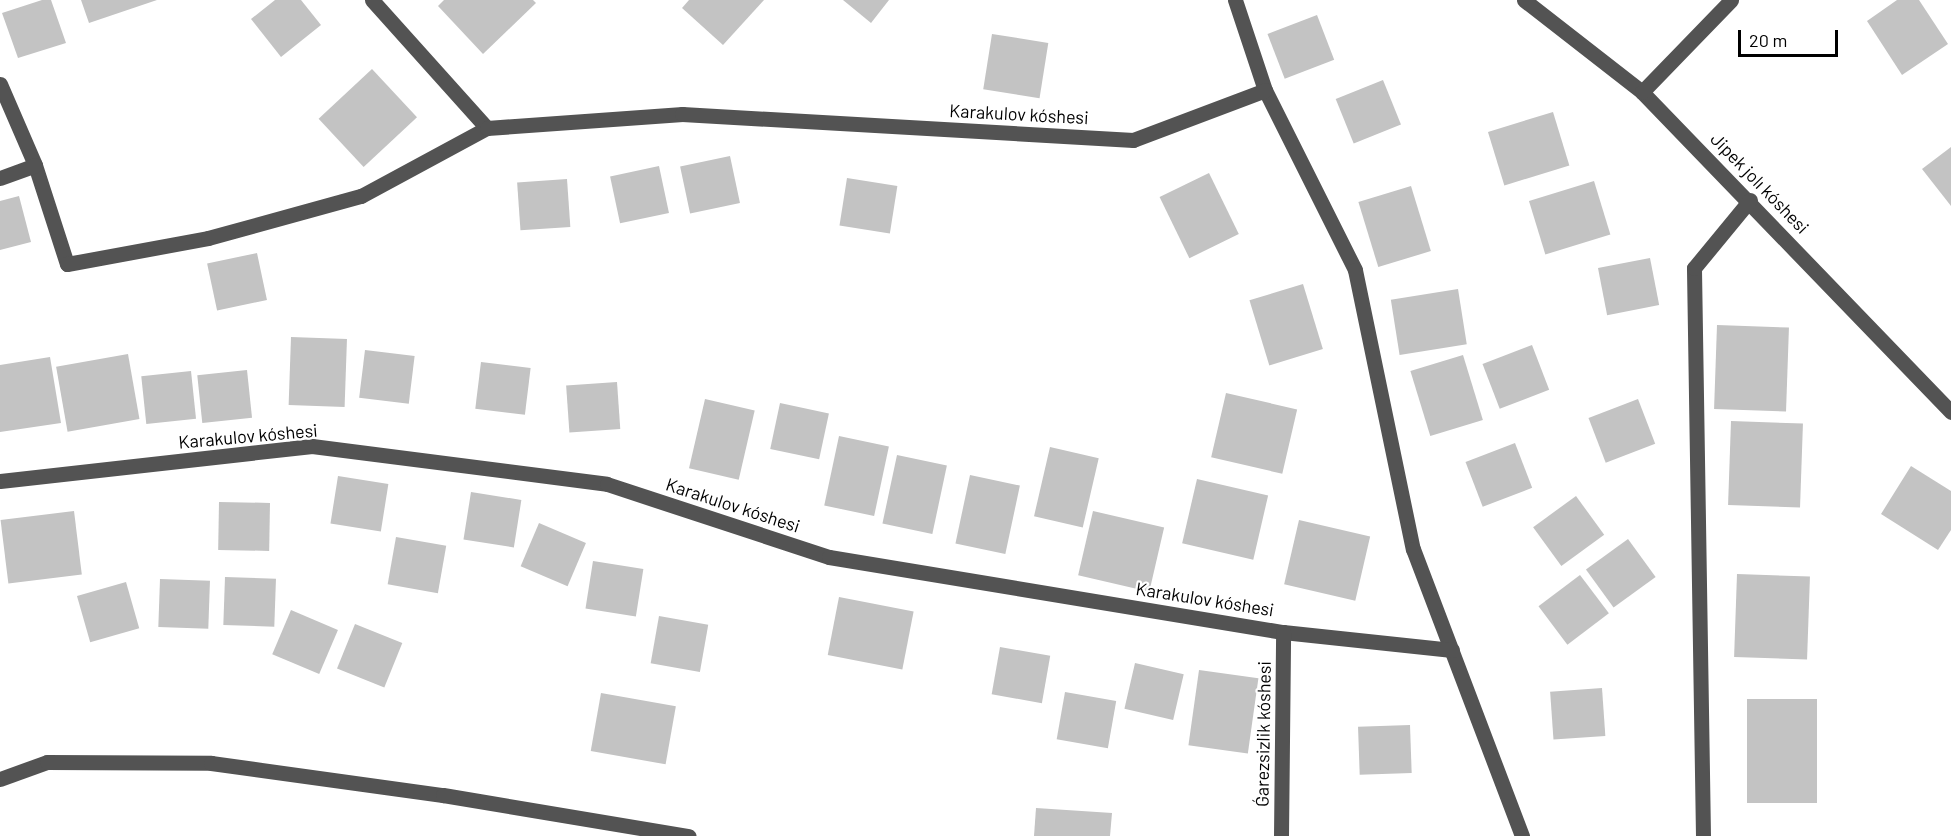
<!DOCTYPE html>
<html>
<head>
<meta charset="utf-8">
<style>
	body { margin:0 }
	#map { position:relative; width:1951px; height:836px; overflow:hidden; background:#fff; font-family:Barlow,sans-serif }
	div>[style] { position:absolute }
	.building>* { inset:0; background:#c3c3c3; transform-origin:0 0 }
	.minor>* { height:15px; margin:-7.5px; padding:0 7.5px; transform-origin:7.5px; border-radius:7.5px; background:#535353 }
	span { translate:-50% -50%; white-space:nowrap; text-align:center; line-height:1.15; -webkit-text-stroke:4.5px #fff; paint-order:stroke }
	.street-label { font-size:18px; color:#000 }
	.scale { position:absolute; left:1738px; top:30px; width:100px; height:27px; box-sizing:border-box; border:3px solid #000; border-top:0; padding-left:8px; font-size:18px; line-height:21px; white-space:nowrap; color:#000; -webkit-text-stroke:4px #fff; paint-order:stroke }
</style>
</head>
<body>
<div id="map">
	<div class="building">
		<div style="clip-path:polygon(42px 0,51px 0,66px 43px,18px 58px,2px 13px)"></div>
		<div style="clip-path:polygon(81px 0,157px 0,89px 23px)"></div>
		<div style="clip-path:polygon(275px 0,301px 0,321px 25px,281px 57px,251px 19px)"></div>
		<div style="clip-path:polygon(444px 0,533px 0,536px 3px,483px 54px,438px 6px)"></div>
		<div style="clip-path:polygon(689px 0,764px 0,723px 45px,682px 8px)"></div>
		<div style="clip-path:polygon(843px 0,889px 0,871px 23px)"></div>
		<div style="clip-path:polygon(1897px 0,1919px 0,1948px 44px,1902px 75px,1867px 21px)"></div>
		<div style="left:1317px;top:15px;width:48px;height:53px;rotate:69deg"></div>
		<div style="left:992px;top:34px;width:57px;height:56px;rotate:9deg"></div>
		<div style="left:372px;top:69px;width:66px;height:73px;rotate:47deg"></div>
		<div style="left:1383px;top:80px;width:48px;height:51px;rotate:68deg"></div>
		<div style="left:1553px;top:112px;width:56px;height:68px;rotate:73deg"></div>
		<div style="clip-path:polygon(1951px 147px,1951px 206px,1922px 169px)"></div>
		<div style="left:730px;top:156px;width:48px;height:51px;rotate:78deg"></div>
		<div style="left:659px;top:166px;width:48px;height:50px;rotate:78deg"></div>
		<div style="left:1209px;top:173px;width:68px;height:55px;rotate:64deg"></div>
		<div style="left:847px;top:178px;width:51px;height:48px;rotate:9deg"></div>
		<div style="left:567px;top:179px;width:48px;height:50px;rotate:86deg"></div>
		<div style="left:1594px;top:181px;width:56px;height:68px;rotate:73deg"></div>
		<div style="left:1411px;top:186px;width:68px;height:55px;rotate:73deg"></div>
		<div style="clip-path:polygon(19px 196px,31px 242px,0 250px,0 201px)"></div>
		<div style="left:257px;top:253px;width:48px;height:51px;rotate:78deg"></div>
		<div style="left:1650px;top:258px;width:48px;height:53px;rotate:79deg"></div>
		<div style="left:1303px;top:284px;width:68px;height:56px;rotate:73deg"></div>
		<div style="left:1458px;top:289px;width:56px;height:68px;rotate:81deg"></div>
		<div style="left:1717px;top:325px;width:72px;height:84px;rotate:2deg"></div>
		<div style="left:291px;top:337px;width:56px;height:68px;rotate:2deg"></div>
		<div style="left:1532px;top:345px;width:48px;height:53px;rotate:69deg"></div>
		<div style="left:365px;top:350px;width:50px;height:48px;rotate:7deg"></div>
		<div style="left:128px;top:354px;width:66px;height:73px;rotate:80deg"></div>
		<div style="left:1463px;top:355px;width:68px;height:55px;rotate:73deg"></div>
		<div style="clip-path:polygon(50px 357px,61px 423px,0 432px,0 365px)"></div>
		<div style="left:481px;top:362px;width:50px;height:47px;rotate:7deg"></div>
		<div style="left:247px;top:370px;width:48px;height:50px;rotate:84deg"></div>
		<div style="left:191px;top:371px;width:48px;height:50px;rotate:84deg"></div>
		<div style="left:617px;top:382px;width:47px;height:51px;rotate:86deg"></div>
		<div style="left:1226px;top:393px;width:73px;height:66px;rotate:13deg"></div>
		<div style="left:705px;top:399px;width:51px;height:71px;rotate:13deg"></div>
		<div style="left:1638px;top:399px;width:48px;height:53px;rotate:69deg"></div>
		<div style="left:780px;top:403px;width:50px;height:47px;rotate:12deg"></div>
		<div style="left:1731px;top:421px;width:72px;height:84px;rotate:2deg"></div>
		<div style="left:839px;top:436px;width:51px;height:71px;rotate:12deg"></div>
		<div style="left:1515px;top:443px;width:48px;height:53px;rotate:69deg"></div>
		<div style="left:1050px;top:447px;width:50px;height:71px;rotate:13deg"></div>
		<div style="left:897px;top:455px;width:51px;height:70px;rotate:12deg"></div>
		<div style="clip-path:polygon(1911px 466px,1951px 491px,1951px 530px,1938px 550px,1881px 514px)"></div>
		<div style="left:970px;top:475px;width:51px;height:70px;rotate:12deg"></div>
		<div style="left:338px;top:476px;width:51px;height:48px;rotate:9deg"></div>
		<div style="left:1197px;top:479px;width:73px;height:66px;rotate:13deg"></div>
		<div style="left:471px;top:492px;width:51px;height:48px;rotate:9deg"></div>
		<div style="left:1576px;top:496px;width:48px;height:53px;rotate:54deg"></div>
		<div style="left:219px;top:502px;width:51px;height:48px;rotate:1deg"></div>
		<div style="left:74px;top:511px;width:64px;height:74px;rotate:83deg"></div>
		<div style="left:1093px;top:511px;width:73px;height:66px;rotate:13deg"></div>
		<div style="left:1299px;top:520px;width:73px;height:66px;rotate:13deg"></div>
		<div style="left:539px;top:523px;width:51px;height:47px;rotate:23deg"></div>
		<div style="left:396px;top:537px;width:51px;height:48px;rotate:10deg"></div>
		<div style="left:1628px;top:539px;width:47px;height:52px;rotate:54deg"></div>
		<div style="left:593px;top:561px;width:51px;height:48px;rotate:9deg"></div>
		<div style="left:1737px;top:574px;width:73px;height:83px;rotate:2deg"></div>
		<div style="left:1580px;top:575px;width:48px;height:52px;rotate:53deg"></div>
		<div style="left:225px;top:577px;width:51px;height:48px;rotate:2deg"></div>
		<div style="left:160px;top:579px;width:50px;height:48px;rotate:2deg"></div>
		<div style="left:126px;top:582px;width:48px;height:51px;rotate:74deg"></div>
		<div style="left:839px;top:597px;width:76px;height:59px;rotate:11deg"></div>
		<div style="left:291px;top:610px;width:51px;height:48px;rotate:23deg"></div>
		<div style="left:659px;top:616px;width:50px;height:48px;rotate:10deg"></div>
		<div style="left:355px;top:624px;width:51px;height:48px;rotate:22deg"></div>
		<div style="left:1000px;top:647px;width:51px;height:48px;rotate:10deg"></div>
		<div style="left:1135px;top:663px;width:50px;height:47px;rotate:13deg"></div>
		<div style="left:1199px;top:670px;width:60px;height:76px;rotate:8deg"></div>
		<div style="left:1602px;top:688px;width:48px;height:52px;rotate:86deg"></div>
		<div style="left:1065px;top:692px;width:52px;height:48px;rotate:10deg"></div>
		<div style="left:601px;top:693px;width:76px;height:59px;rotate:10deg"></div>
		<div style="left:1747px;top:699px;width:70px;height:104px"></div>
		<div style="left:1410px;top:725px;width:48px;height:52px;rotate:88deg"></div>
		<div style="clip-path:polygon(1036px 808px,1112px 813px,1110px 836px,1034px 836px)"></div>
	</div>
	<div class="minor">
		<div style="left:372px;top:0;width:172px;rotate:48.1deg"></div>
		<div style="left:1235px;top:0;width:95px;rotate:71.6deg"></div>
		<div style="left:1265px;top:90px;width:201px;rotate:63.4deg"></div>
		<div style="left:1355px;top:270px;width:285px;rotate:78.3deg"></div>
		<div style="left:1413px;top:549px;width:307px;rotate:69.2deg"></div>
		<div style="left:1524px;top:0;width:150px;rotate:37.9deg"></div>
		<div style="left:1642px;top:92px;width:445px;rotate:46deg"></div>
		<div style="left:0;top:84px;width:88px;rotate:66.6deg"></div>
		<div style="left:35px;top:165px;width:104px;rotate:72.1deg"></div>
		<div style="left:67px;top:264px;width:143px;rotate:-10.4deg"></div>
		<div style="left:208px;top:238px;width:159px;rotate:-15.4deg"></div>
		<div style="left:361px;top:196px;width:143px;rotate:-28.4deg"></div>
		<div style="left:487px;top:128px;width:196px;rotate:-4.1deg"></div>
		<div style="left:682px;top:114px;width:452px;rotate:3.3deg"></div>
		<div style="left:1133px;top:140px;width:141px;rotate:-20.7deg"></div>
		<div style="left:1642px;top:92px;width:128px;rotate:-45.9deg"></div>
		<div style="left:0;top:178px;width:37px;rotate:-20deg"></div>
		<div style="left:0;top:481px;width:314px;rotate:-6.4deg"></div>
		<div style="left:312px;top:446px;width:297px;rotate:7.3deg"></div>
		<div style="left:607px;top:484px;width:234px;rotate:18.2deg"></div>
		<div style="left:829px;top:557px;width:460px;rotate:9.4deg"></div>
		<div style="left:1283px;top:632px;width:170px;rotate:6.1deg"></div>
		<div style="left:0;top:779px;width:50px;rotate:-19.9deg"></div>
		<div style="left:47px;top:762px;width:164px;rotate:0.3deg"></div>
		<div style="left:211px;top:763px;width:234px;rotate:7.9deg"></div>
		<div style="left:443px;top:795px;width:249px;rotate:9.5deg"></div>
		<div style="left:1281px;top:836px;width:204px;rotate:-89.4deg"></div>
		<div style="left:1703px;top:836px;width:568px;rotate:-90.91deg"></div>
		<div style="left:1694px;top:268px;width:88px;rotate:-50.5deg"></div>
	</div>
	<div class="street-label">
		<span style="left:1019px;top:114px;rotate:3deg">Karakulov kóshesi</span>
		<span style="left:1760px;top:183px;rotate:46deg">Jipek jolı kóshesi</span>
		<span style="left:248px;top:436px;rotate:-5deg">Karakulov kóshesi</span>
		<span style="left:733px;top:505px;rotate:18deg">Karakulov kóshesi</span>
		<span style="left:1205px;top:599px;rotate:9deg">Karakulov kóshesi</span>
		<span style="left:1263px;top:734px;rotate:-89deg">Ǵarezsizlik kóshesi</span>
	</div>
	<div class="scale">20 m</div>
</div>
</body>
</html>
